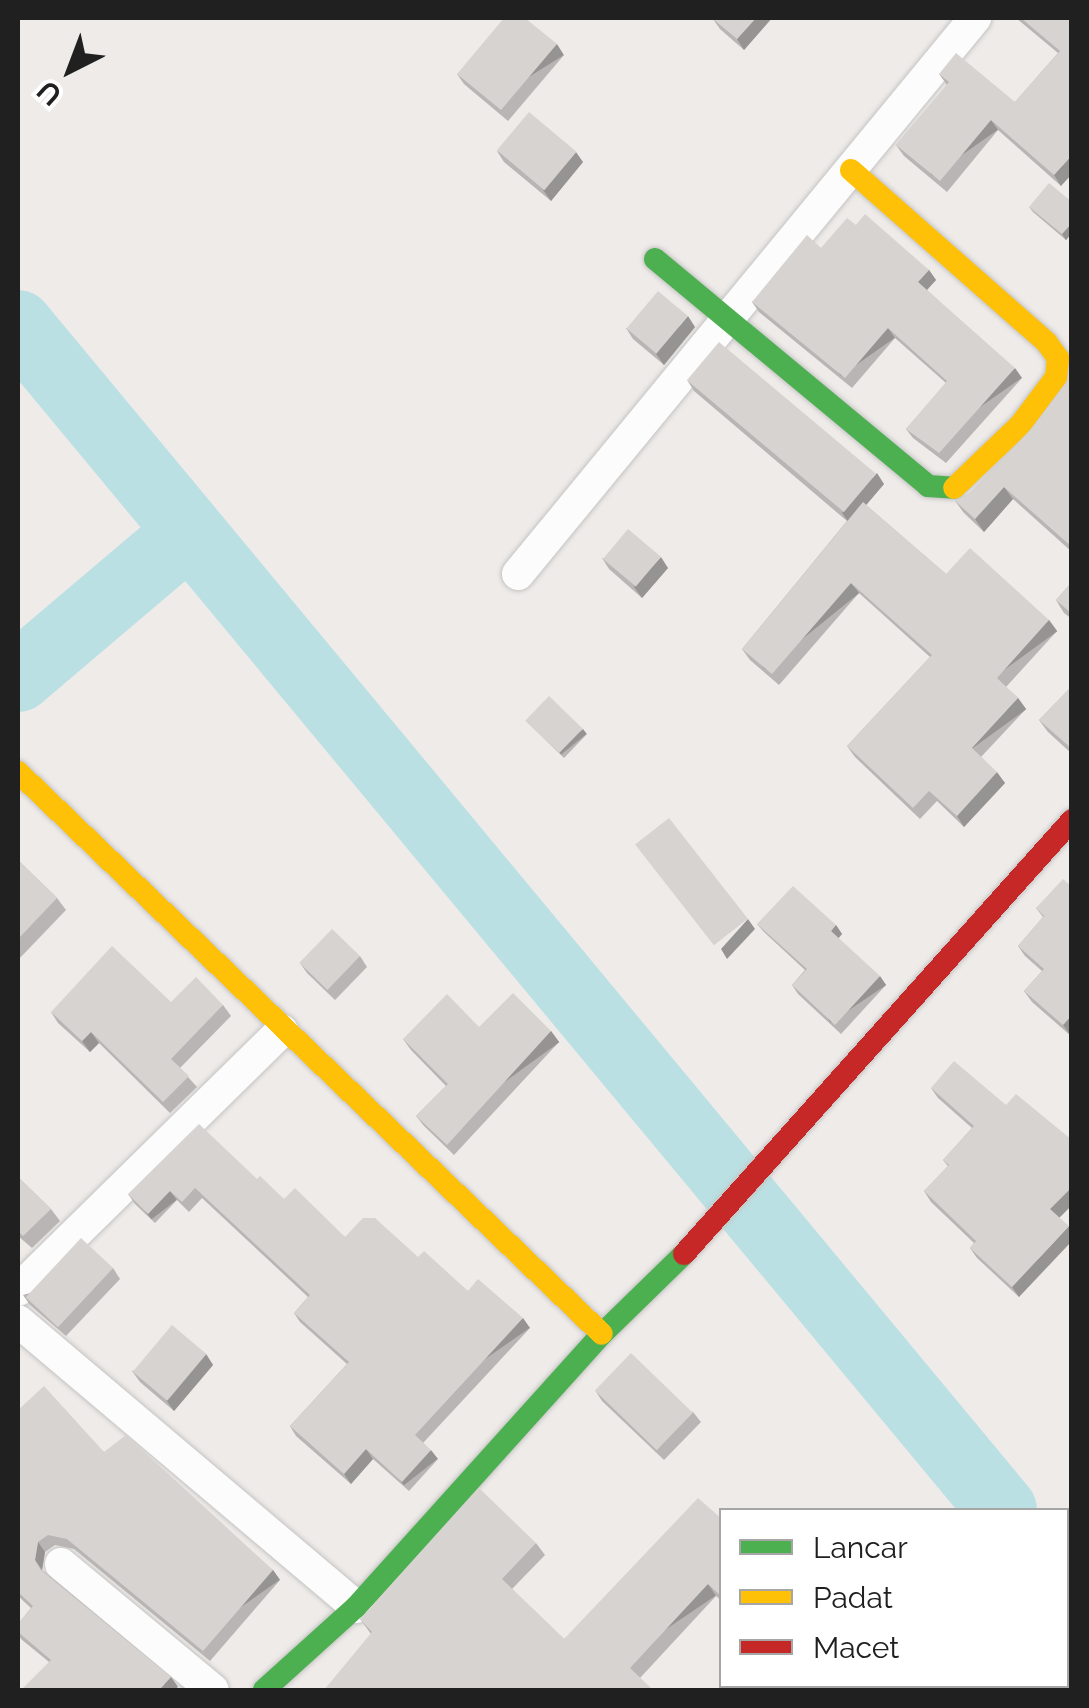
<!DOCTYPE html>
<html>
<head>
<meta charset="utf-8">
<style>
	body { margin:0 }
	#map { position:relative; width:1089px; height:1708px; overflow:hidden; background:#eeebe9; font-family:Raleway,sans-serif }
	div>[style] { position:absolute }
	.river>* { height:70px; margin:-35px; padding:0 35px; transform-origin:35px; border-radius:35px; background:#bae0e3 }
	.roads { filter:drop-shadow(0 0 2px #c5c4c3) drop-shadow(0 0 2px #c5c4c3) }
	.street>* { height:32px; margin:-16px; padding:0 16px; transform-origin:16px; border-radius:16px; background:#fcfcfc }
	.fast>* { height:22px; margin:-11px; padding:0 11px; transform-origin:11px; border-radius:11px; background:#4caf50 }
	.slow>* { height:22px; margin:-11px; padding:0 11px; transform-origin:11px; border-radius:11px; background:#ffc107 }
	.jam>* { height:22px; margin:-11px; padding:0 11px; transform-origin:11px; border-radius:11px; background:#c62828 }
	.wall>* { inset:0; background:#b9b5b4 }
	.shaded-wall>* { inset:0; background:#969492; transform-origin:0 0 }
	.building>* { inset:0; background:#d7d3d1; transform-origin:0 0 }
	span { translate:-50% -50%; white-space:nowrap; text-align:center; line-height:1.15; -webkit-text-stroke:10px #fff; paint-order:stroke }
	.frame { position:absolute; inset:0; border:20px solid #202020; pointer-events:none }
	.legend { position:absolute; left:719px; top:1508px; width:350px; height:180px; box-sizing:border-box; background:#fff; border:2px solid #a6a6a6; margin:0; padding:12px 18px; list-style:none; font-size:30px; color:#202020 }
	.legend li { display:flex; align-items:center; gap:20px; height:50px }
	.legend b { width:50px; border:2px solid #a6a6a6 }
	.north { position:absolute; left:20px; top:20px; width:100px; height:100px; -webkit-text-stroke:8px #fff; paint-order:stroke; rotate:222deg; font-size:28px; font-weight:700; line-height:40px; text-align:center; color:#202020 }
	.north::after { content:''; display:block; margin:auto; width:35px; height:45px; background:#202020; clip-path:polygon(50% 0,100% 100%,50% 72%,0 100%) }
</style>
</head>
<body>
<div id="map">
	<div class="river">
		<div style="left:18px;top:325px;width:1540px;rotate:50.29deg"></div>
		<div style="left:18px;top:677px;width:224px;rotate:-40.3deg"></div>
		<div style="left:1066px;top:1588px;width:8px;rotate:45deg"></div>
	</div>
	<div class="roads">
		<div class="street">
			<div style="left:518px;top:574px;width:720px;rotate:-50.58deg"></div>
			<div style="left:18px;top:1290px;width:370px;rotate:-44.5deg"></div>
			<div style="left:18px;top:1321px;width:443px;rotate:40.2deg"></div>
			<div style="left:61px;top:1564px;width:197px;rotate:39.7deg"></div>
		</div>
		<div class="fast">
			<div style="left:655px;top:259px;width:355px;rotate:39.7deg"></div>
			<div style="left:928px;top:486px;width:26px;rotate:4deg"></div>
			<div style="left:264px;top:1690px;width:124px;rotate:-42.1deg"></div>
			<div style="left:356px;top:1607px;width:367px;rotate:-48deg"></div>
			<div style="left:602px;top:1334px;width:115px;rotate:-44.3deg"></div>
		</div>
		<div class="slow">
			<div style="left:851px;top:170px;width:261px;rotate:41.4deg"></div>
			<div style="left:1047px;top:343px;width:19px;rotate:54deg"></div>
			<div style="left:1058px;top:358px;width:19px;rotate:96deg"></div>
			<div style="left:1056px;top:377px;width:60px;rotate:126.9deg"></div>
			<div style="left:1020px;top:425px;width:91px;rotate:136.3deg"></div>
			<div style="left:18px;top:772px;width:810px;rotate:43.9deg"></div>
		</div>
		<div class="jam">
			<div style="left:684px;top:1254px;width:582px;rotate:-48.2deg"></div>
		</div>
	</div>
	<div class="wall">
		<div style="clip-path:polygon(772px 18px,744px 50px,720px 29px,713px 19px)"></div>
		<div style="clip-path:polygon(1016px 18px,1072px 18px,1061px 186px,998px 130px,947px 192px,904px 156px,896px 145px,947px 85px,939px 74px,1015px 102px,1058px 53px)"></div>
		<div style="clip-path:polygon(564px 55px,508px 121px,464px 84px,457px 74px)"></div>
		<div style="clip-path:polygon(497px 151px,583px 162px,551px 201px,504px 162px)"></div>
		<div style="clip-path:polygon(1072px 202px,1072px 233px,1066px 240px,1033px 212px,1029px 207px)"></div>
		<div style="clip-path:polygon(856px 225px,929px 270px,936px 280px,927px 290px,1022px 378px,946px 463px,913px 438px,906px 429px,946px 383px,895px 338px,852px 388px,759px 312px,752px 302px,821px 248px)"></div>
		<div style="clip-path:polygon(695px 327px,664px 365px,633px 339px,626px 328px)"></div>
		<div style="clip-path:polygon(1072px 367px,1072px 552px,1013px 499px,984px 532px,964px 513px,955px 501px,970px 493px,1032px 428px,1068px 380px)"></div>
		<div style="clip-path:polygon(687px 380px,884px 484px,866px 505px,946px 574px,1049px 620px,1057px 631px,1006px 687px,1018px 698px,1026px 709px,981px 757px,1005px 783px,964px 827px,937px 801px,920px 819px,855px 757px,847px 746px,930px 657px,859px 593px,779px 685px,750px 660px,742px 649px,847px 521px,694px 391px)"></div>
		<div style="clip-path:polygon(602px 558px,668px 568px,642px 598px,609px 569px)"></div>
		<div style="clip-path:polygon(1072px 582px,1072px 619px,1064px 613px,1056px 600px)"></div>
		<div style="clip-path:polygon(1072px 686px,1072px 754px,1048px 732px,1039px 720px)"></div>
		<div style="clip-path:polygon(526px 721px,587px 734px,564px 758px)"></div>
		<div style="clip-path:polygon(18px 860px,57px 898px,66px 910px,18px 960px)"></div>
		<div style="clip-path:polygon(1072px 887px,1071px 1036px,1032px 1002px,1024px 991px,1042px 971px,1025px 956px,1018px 946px,1043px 917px,1036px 908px)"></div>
		<div style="clip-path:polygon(757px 924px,836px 925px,842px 934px,838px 938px,886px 985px,841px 1034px,798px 994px,792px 985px,805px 970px,764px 932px)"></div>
		<div style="clip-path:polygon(360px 956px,367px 967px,335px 1000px,307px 973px,300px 963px)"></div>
		<div style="clip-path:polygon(171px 1002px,223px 1005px,231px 1016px,180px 1068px,197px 1087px,170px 1113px,99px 1043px,90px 1052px,58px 1023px,51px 1012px)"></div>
		<div style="clip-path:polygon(479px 1027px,551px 1031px,559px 1042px,454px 1155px,424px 1126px,416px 1116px,446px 1086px,411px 1050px,403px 1039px)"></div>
		<div style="clip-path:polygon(931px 1088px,1006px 1105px,1072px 1140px,1072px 1205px,1059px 1218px,1019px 1297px,977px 1258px,970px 1248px,974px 1243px,931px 1202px,924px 1191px,948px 1166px,943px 1160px,972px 1128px,938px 1098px)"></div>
		<div style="clip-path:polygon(18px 1177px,51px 1209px,60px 1221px,32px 1248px,18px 1236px)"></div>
		<div style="clip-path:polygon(257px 1179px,284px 1199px,345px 1237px,418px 1257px,468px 1291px,530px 1328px,423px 1443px,438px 1459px,409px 1491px,373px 1459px,351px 1484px,296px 1436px,290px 1426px,347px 1364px,300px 1322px,294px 1313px,308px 1297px,202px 1198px,189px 1212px,177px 1200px,155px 1223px,135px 1204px,128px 1194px)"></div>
		<div style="clip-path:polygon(113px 1268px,120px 1279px,66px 1336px,30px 1305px,23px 1295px)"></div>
		<div style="clip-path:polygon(206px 1354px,213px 1365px,174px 1411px,140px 1382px,132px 1371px)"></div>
		<div style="clip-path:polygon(595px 1390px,693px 1412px,701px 1422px,664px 1460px,602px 1401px)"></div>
		<div style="clip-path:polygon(18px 1410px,104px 1452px,273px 1570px,280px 1580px,210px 1661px,74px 1549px,55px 1545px,45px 1552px,42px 1570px,171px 1677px,178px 1687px,49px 1662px,21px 1639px,18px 1634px,18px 1624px,31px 1608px,18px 1596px)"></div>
		<div style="clip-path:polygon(722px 1519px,722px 1601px,716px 1596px,640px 1678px,371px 1634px,360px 1619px,536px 1543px,545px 1555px,512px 1589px,564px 1639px)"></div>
	</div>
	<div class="shaded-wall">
		<div style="clip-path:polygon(756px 18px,772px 18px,744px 50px,737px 39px)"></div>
		<div style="left:557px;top:44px;width:13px;height:87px;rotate:58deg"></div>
		<div style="left:991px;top:120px;width:12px;height:80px;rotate:55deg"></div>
		<div style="clip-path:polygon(576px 152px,583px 162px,551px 201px,543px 190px)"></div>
		<div style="clip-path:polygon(1072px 155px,1072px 174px,1061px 186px,1054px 175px)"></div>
		<div style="clip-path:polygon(1072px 223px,1072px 233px,1066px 240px,1062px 234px)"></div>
		<div style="clip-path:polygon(929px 270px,936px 280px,925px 292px,918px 282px)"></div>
		<div style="clip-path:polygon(688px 316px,695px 327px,664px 365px,656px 354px)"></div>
		<div style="left:888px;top:328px;width:12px;height:66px;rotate:55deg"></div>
		<div style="left:1015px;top:368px;width:12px;height:114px;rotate:55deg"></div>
		<div style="clip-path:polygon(877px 473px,884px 484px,850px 524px,842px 513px)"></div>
		<div style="clip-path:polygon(1004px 487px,1013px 499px,984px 532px,975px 519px)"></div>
		<div style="clip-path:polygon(661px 557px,668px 568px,642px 598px,634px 587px)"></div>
		<div style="left:851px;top:583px;width:13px;height:121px;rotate:51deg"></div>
		<div style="left:1049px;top:620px;width:14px;height:78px;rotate:54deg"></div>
		<div style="left:1018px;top:698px;width:14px;height:68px;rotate:54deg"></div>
		<div style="left:583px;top:729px;width:6px;height:33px;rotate:51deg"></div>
		<div style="clip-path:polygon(997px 772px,1005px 783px,964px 827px,957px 816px)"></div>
		<div style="clip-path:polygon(748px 919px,755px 929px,727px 959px,721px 949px)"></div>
		<div style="clip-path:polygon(836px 925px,842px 934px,837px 940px,831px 931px)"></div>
		<div style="left:880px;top:976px;width:11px;height:67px;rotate:56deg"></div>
		<div style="clip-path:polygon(1072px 1015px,1072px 1035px,1071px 1036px,1063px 1025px)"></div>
		<div style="left:551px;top:1031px;width:14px;height:154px;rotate:54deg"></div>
		<div style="clip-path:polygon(91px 1032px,99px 1043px,90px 1052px,82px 1041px)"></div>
		<div style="clip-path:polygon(1072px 1187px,1072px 1205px,1058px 1219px,1050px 1209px)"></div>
		<div style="left:170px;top:1191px;width:11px;height:32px;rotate:52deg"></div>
		<div style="clip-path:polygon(1069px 1226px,1072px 1230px,1072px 1241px,1019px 1297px,1012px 1287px)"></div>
		<div style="left:523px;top:1318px;width:12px;height:159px;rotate:55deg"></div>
		<div style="clip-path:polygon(206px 1354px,213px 1365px,174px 1411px,166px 1400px)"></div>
		<div style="clip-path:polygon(366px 1449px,373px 1459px,351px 1484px,344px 1474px)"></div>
		<div style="left:431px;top:1450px;width:11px;height:43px;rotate:52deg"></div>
		<div style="clip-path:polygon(38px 1542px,45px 1552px,42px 1570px,35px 1560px)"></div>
		<div style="left:273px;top:1570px;width:12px;height:107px;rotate:55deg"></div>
		<div style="left:708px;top:1584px;width:14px;height:115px;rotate:56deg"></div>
		<div style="clip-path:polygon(171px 1677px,178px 1687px,174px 1690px,159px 1690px)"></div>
	</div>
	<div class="building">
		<div style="clip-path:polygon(504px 18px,525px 18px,557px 44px,501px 110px,457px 74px)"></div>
		<div style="clip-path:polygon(714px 18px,756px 18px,737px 39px,713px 19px)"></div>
		<div style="clip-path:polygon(1021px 18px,1072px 18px,1072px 155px,1054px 175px,991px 120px,940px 181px,896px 145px,949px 82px,939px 74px,956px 53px,1015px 102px,1060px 51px)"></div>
		<div style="left:529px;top:112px;width:62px;height:50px;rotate:40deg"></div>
		<div style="clip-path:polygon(1049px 183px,1072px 202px,1072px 223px,1062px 234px,1029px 207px)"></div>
		<div style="clip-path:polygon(865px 214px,929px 270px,918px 282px,1015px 368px,939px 453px,906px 429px,947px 381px,888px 328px,845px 378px,752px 302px,807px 235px,821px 248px,847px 218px,856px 225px)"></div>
		<div style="left:658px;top:291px;width:39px;height:49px;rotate:40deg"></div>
		<div style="left:719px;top:342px;width:205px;height:50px;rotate:40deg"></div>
		<div style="clip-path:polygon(1072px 367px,1072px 547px,1004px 487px,975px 519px,955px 501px,970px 493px,1032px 428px,1068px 380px)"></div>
		<div style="clip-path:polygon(863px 502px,946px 574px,970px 548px,1049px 620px,997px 678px,1018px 698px,972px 748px,997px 772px,957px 816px,929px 791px,913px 808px,847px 746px,932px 655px,851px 583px,772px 674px,742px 649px)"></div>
		<div style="left:628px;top:529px;width:43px;height:39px;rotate:40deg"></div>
		<div style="clip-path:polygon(1072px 582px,1072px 614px,1056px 600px)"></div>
		<div style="clip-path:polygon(1072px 686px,1072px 749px,1039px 720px)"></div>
		<div style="left:549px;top:696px;width:47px;height:34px;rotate:44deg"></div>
		<div style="left:669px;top:818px;width:128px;height:43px;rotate:52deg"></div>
		<div style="clip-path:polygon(18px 860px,57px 898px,18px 939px)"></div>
		<div style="clip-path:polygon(1063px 879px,1072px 887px,1072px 1015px,1063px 1025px,1024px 991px,1044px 969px,1018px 946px,1044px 916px,1036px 908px)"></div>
		<div style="clip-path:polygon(793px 886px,836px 925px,831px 931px,880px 976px,835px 1025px,792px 985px,807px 969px,757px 924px)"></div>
		<div style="left:332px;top:929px;width:39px;height:47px;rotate:44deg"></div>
		<div style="clip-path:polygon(112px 946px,171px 1002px,196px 977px,223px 1005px,171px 1059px,189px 1076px,163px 1102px,91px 1032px,82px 1041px,51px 1012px)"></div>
		<div style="clip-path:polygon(513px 993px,551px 1031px,447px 1145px,416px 1116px,448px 1084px,403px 1039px,447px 994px,479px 1027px)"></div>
		<div style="clip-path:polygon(954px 1061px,1006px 1105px,1016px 1094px,1072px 1140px,1072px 1187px,1050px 1209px,1069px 1226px,1012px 1287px,970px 1248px,976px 1241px,924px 1191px,949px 1165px,943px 1160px,974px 1126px,931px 1088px)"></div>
		<div style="clip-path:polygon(199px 1124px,257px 1179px,260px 1176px,284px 1199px,295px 1188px,345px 1237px,363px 1218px,375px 1218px,418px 1257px,424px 1251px,468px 1291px,478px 1279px,523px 1318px,415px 1435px,431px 1450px,402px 1482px,366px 1449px,344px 1474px,290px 1426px,349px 1362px,294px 1313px,310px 1295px,195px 1188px,182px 1202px,170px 1191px,148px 1214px,128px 1194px)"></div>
		<div style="clip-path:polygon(18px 1177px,51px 1209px,23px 1236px,18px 1231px)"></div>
		<div style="left:81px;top:1238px;width:44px;height:81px;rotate:43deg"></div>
		<div style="left:172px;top:1325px;width:45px;height:61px;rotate:40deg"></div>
		<div style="left:631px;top:1353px;width:86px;height:52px;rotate:44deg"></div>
		<div style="clip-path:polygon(44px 1386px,104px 1452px,126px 1435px,273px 1570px,203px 1651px,67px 1539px,48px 1535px,38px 1542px,35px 1560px,41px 1570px,171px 1677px,159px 1690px,21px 1690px,51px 1660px,18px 1632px,18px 1624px,33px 1606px,18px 1592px,18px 1410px)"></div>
		<div style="clip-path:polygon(479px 1488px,536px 1543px,502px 1579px,564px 1639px,698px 1498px,722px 1519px,722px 1597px,708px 1584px,630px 1668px,653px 1690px,324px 1690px,372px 1632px,360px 1619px)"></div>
	</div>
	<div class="frame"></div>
	<ul class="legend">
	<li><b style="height:12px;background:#4caf50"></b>Lancar</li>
	<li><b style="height:12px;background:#ffc107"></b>Padat</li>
	<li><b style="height:12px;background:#c62828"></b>Macet</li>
	</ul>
	<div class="north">U</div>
</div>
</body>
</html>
